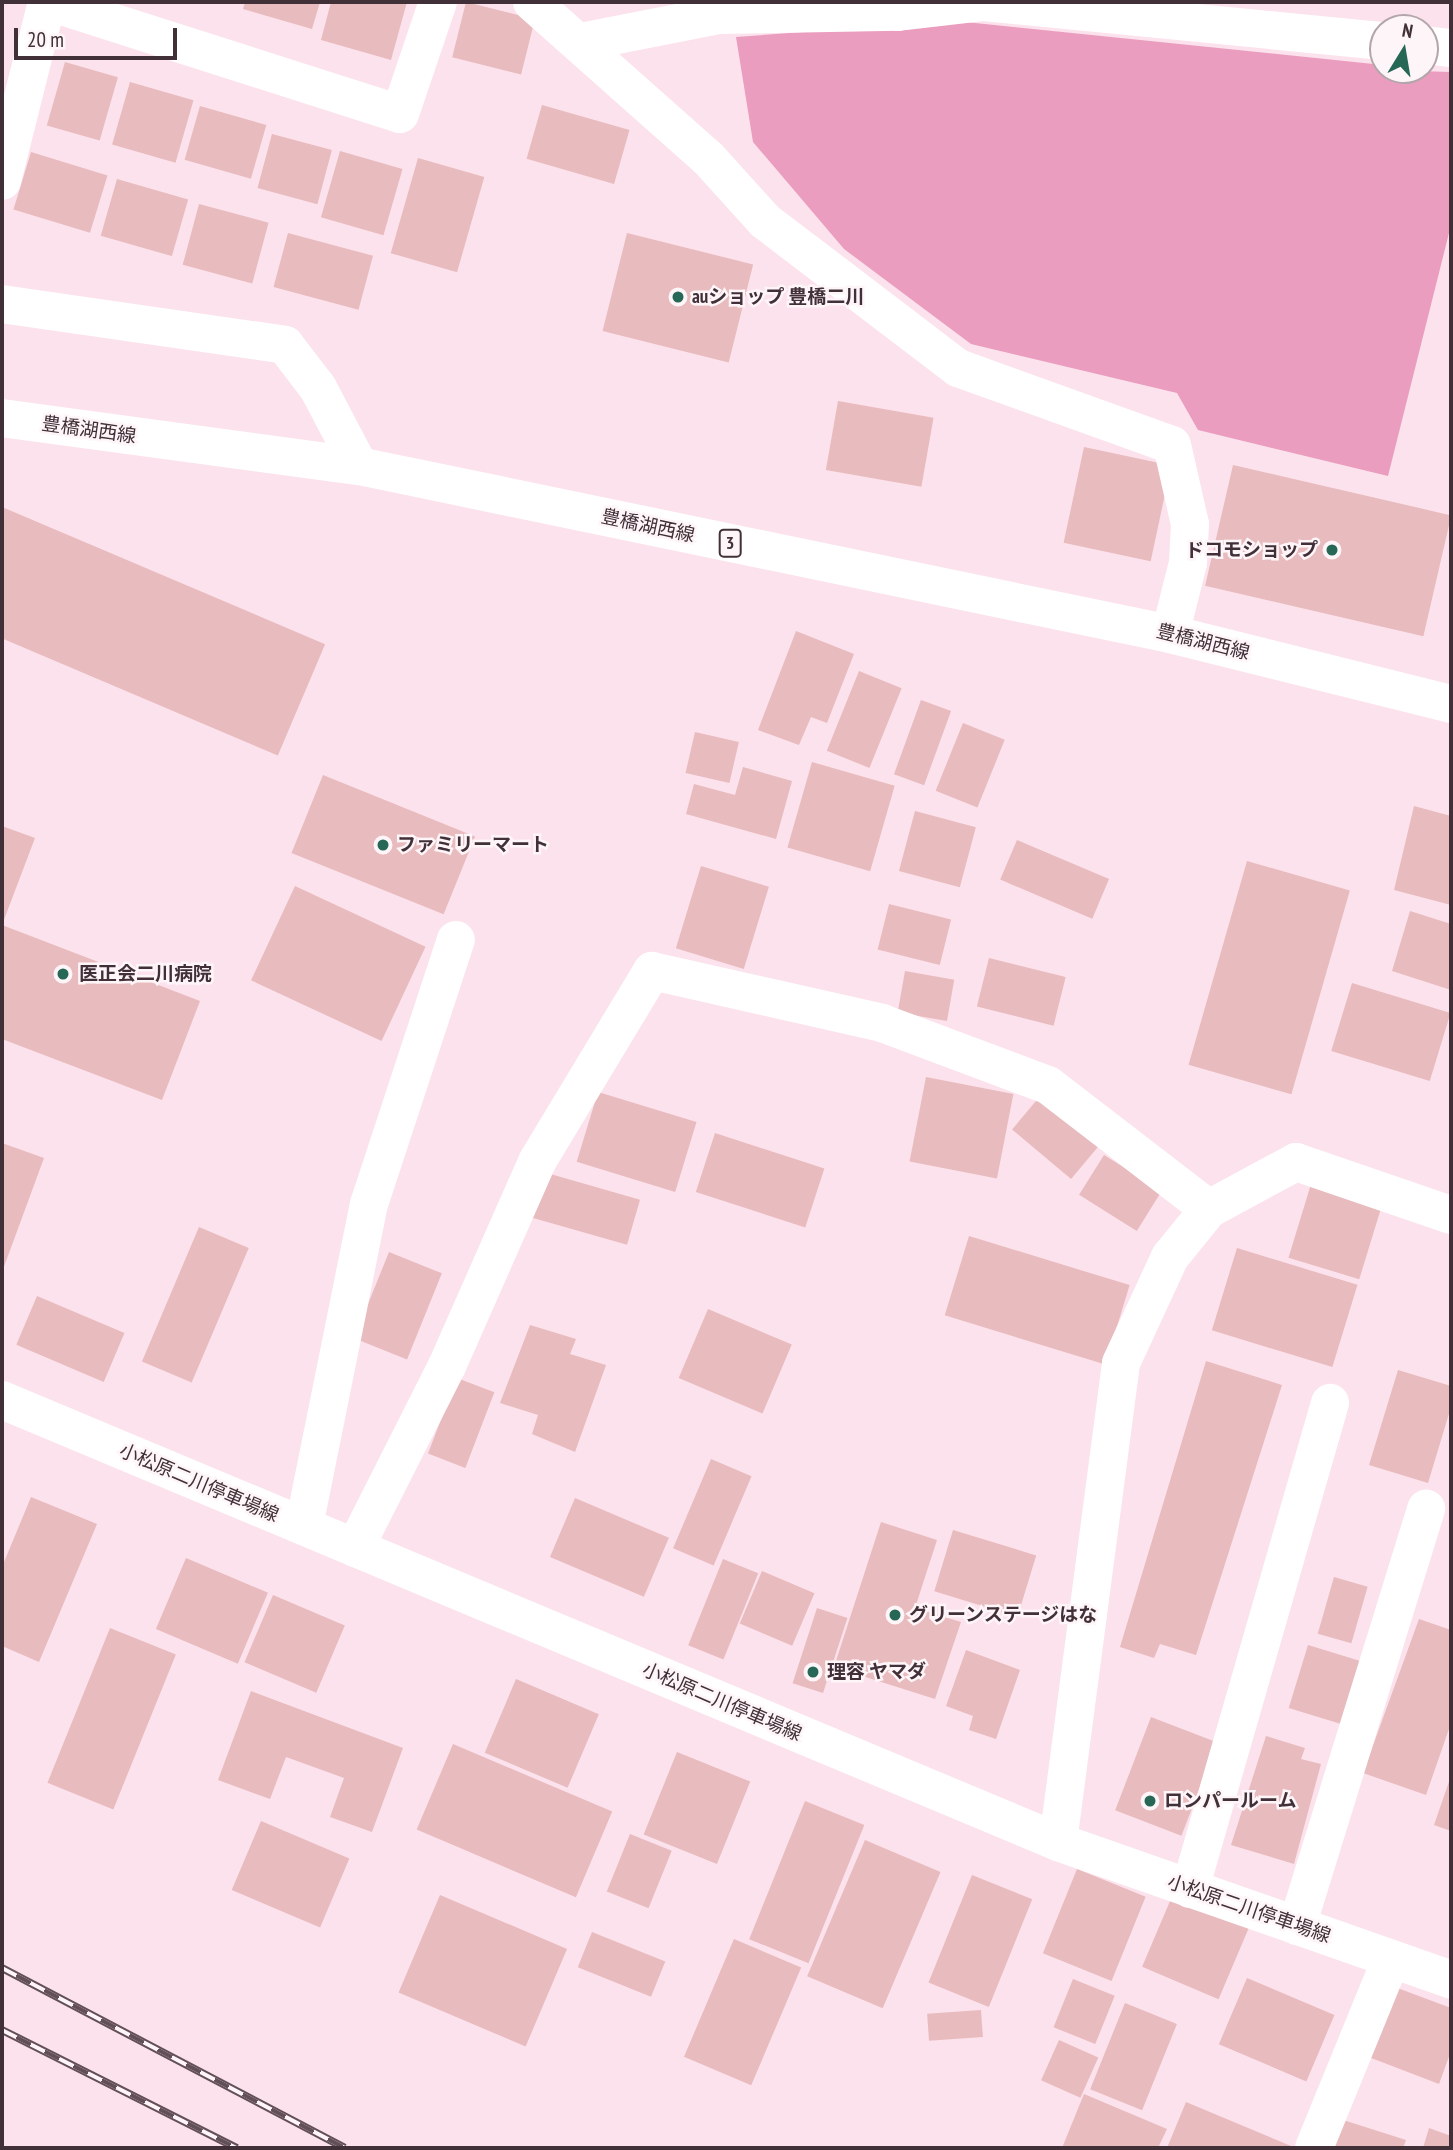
<!DOCTYPE html>
<html>
<head>
<meta charset="utf-8">
<style>
	body { margin:0 }
	#map { position:relative; width:1453px; height:2150px; overflow:hidden; background:#fce2ec; font-family:"PT Sans Narrow","Noto Sans JP",sans-serif }
	div>[style] { position:absolute }
	.green>* { inset:0; background:#ea9dbe }
	.building>* { inset:0; background:#e8bbbe; transform-origin:0 0 }
	.minor>* { height:38px; margin:-19px; padding:0 19px; transform-origin:19px; border-radius:19px; background:#fff }
	.major>* { height:38px; margin:-19px; padding:0 19px; transform-origin:19px; border-radius:19px; background:#fff }
	.rail>* { height:8px; margin-top:-4px; transform-origin:0; background:repeating-linear-gradient(90deg,#fef5f8 0 16px,#624f57 0 32px); box-sizing:border-box; border-block:2px solid #624f57 }
	.dots>* { width:19px; height:19px; translate:-50% -50%; box-sizing:border-box; border:4px solid #fef5f8; border-radius:50% }
	span { translate:-50% -50%; white-space:nowrap; text-align:center; line-height:1.15; -webkit-text-stroke:5px #fef5f8; paint-order:stroke }
	.shield-label span { padding:2px 5px; background:#fef5f8; border:2px solid; border-radius:5px; -webkit-text-stroke-width:0 }
	.shield-label { font-size:18px; color:#413037; font-weight:700 }
	.poi-label { font-size:19px; color:#413037; font-weight:700 }
	.left { translate:0 -50%; text-align:left }
	.right { translate:-100% -50%; text-align:right }
	.street-label { font-size:19px; color:#413037 }
	.frame { position:absolute; inset:0; border:4px solid #413037; pointer-events:none }
	.north { position:absolute; left:1369px; top:14px; width:70px; height:70px; box-sizing:border-box; background:#fef5f8; border:2px solid #b2a6ab; border-radius:50%; rotate:11deg; font-size:19px; font-weight:700; line-height:28px; text-align:center; color:#413037 }
	.north::after { content:''; display:block; margin:auto; width:24px; height:32px; background:#266756; clip-path:polygon(50% 0,100% 100%,50% 72%,0 100%) }
	.scale { position:absolute; left:14px; top:28px; width:163px; height:32px; box-sizing:border-box; border:4px solid #413037; border-top:0; padding-left:9px; font-size:21px; line-height:24px; white-space:nowrap; color:#413037; -webkit-text-stroke:5px #fef5f8; paint-order:stroke }
</style>
</head>
<body>
<div id="map">
	<div class="green">
		<div style="clip-path:polygon(956px 21px,1383px 65px,1383px 70px,1451px 72px,1451px 225px,1388px 476px,1198px 430px,1177px 393px,971px 344px,844px 249px,753px 142px,736px 37px)"></div>
	</div>
	<div class="building">
		<div style="clip-path:polygon(245px 2px,320px 2px,312px 29px,243px 9px)"></div>
		<div style="clip-path:polygon(331px 2px,407px 2px,391px 60px,321px 40px)"></div>
		<div style="left:466px;top:2px;width:71px;height:57px;rotate:14deg"></div>
		<div style="left:65px;top:62px;width:55px;height:66px;rotate:16deg"></div>
		<div style="left:130px;top:82px;width:66px;height:65px;rotate:16deg"></div>
		<div style="left:542px;top:105px;width:91px;height:56px;rotate:16deg"></div>
		<div style="left:200px;top:106px;width:69px;height:56px;rotate:16deg"></div>
		<div style="left:272px;top:134px;width:62px;height:56px;rotate:15deg"></div>
		<div style="left:340px;top:151px;width:65px;height:69px;rotate:16deg"></div>
		<div style="left:31px;top:152px;width:80px;height:60px;rotate:17deg"></div>
		<div style="left:418px;top:158px;width:69px;height:99px;rotate:16deg"></div>
		<div style="left:117px;top:179px;width:74px;height:59px;rotate:16deg"></div>
		<div style="left:199px;top:204px;width:72px;height:63px;rotate:15deg"></div>
		<div style="left:288px;top:233px;width:88px;height:56px;rotate:15deg"></div>
		<div style="left:627px;top:233px;width:130px;height:101px;rotate:14deg"></div>
		<div style="left:838px;top:401px;width:97px;height:70px;rotate:10deg"></div>
		<div style="left:1084px;top:447px;width:89px;height:98px;rotate:12deg"></div>
		<div style="left:1233px;top:465px;width:224px;height:124px;rotate:13deg"></div>
		<div style="left:2px;top:507px;width:351px;height:121px;rotate:23deg"></div>
		<div style="clip-path:polygon(796px 631px,854px 654px,827px 723px,811px 717px,799px 745px,758px 730px)"></div>
		<div style="left:859px;top:671px;width:46px;height:86px;rotate:22deg"></div>
		<div style="left:921px;top:700px;width:32px;height:79px;rotate:20deg"></div>
		<div style="left:963px;top:723px;width:45px;height:73px;rotate:22deg"></div>
		<div style="left:695px;top:732px;width:45px;height:42px;rotate:13deg"></div>
		<div style="left:812px;top:762px;width:86px;height:89px;rotate:16deg"></div>
		<div style="clip-path:polygon(743px 767px,792px 781px,776px 839px,686px 814px,694px 784px,735px 795px)"></div>
		<div style="left:323px;top:775px;width:164px;height:84px;rotate:22deg"></div>
		<div style="clip-path:polygon(1414px 806px,1451px 816px,1451px 905px,1394px 890px)"></div>
		<div style="left:915px;top:811px;width:63px;height:62px;rotate:15deg"></div>
		<div style="clip-path:polygon(2px 826px,35px 838px,2px 925px)"></div>
		<div style="left:1017px;top:840px;width:100px;height:43px;rotate:23deg"></div>
		<div style="left:1247px;top:861px;width:107px;height:212px;rotate:16deg"></div>
		<div style="left:701px;top:866px;width:71px;height:86px;rotate:17deg"></div>
		<div style="left:295px;top:886px;width:144px;height:104px;rotate:25deg"></div>
		<div style="left:889px;top:904px;width:64px;height:47px;rotate:14deg"></div>
		<div style="clip-path:polygon(1410px 911px,1451px 924px,1451px 990px,1392px 971px)"></div>
		<div style="clip-path:polygon(2px 925px,200px 1001px,162px 1100px,2px 1039px)"></div>
		<div style="left:989px;top:958px;width:79px;height:50px;rotate:14deg"></div>
		<div style="left:905px;top:971px;width:50px;height:42px;rotate:10deg"></div>
		<div style="left:1352px;top:983px;width:103px;height:71px;rotate:17deg"></div>
		<div style="left:926px;top:1077px;width:89px;height:86px;rotate:11deg"></div>
		<div style="left:598px;top:1092px;width:103px;height:73px;rotate:17deg"></div>
		<div style="left:1041px;top:1095px;width:77px;height:45px;rotate:40deg"></div>
		<div style="left:715px;top:1133px;width:115px;height:62px;rotate:18deg"></div>
		<div style="clip-path:polygon(2px 1143px,44px 1158px,2px 1272px)"></div>
		<div style="left:1104px;top:1155px;width:68px;height:47px;rotate:32deg"></div>
		<div style="left:540px;top:1171px;width:104px;height:47px;rotate:16deg"></div>
		<div style="left:1311px;top:1184px;width:74px;height:77px;rotate:17deg"></div>
		<div style="left:199px;top:1227px;width:54px;height:146px;rotate:23deg"></div>
		<div style="left:969px;top:1236px;width:168px;height:83px;rotate:17deg"></div>
		<div style="left:1237px;top:1248px;width:126px;height:86px;rotate:17deg"></div>
		<div style="left:389px;top:1252px;width:57px;height:93px;rotate:22deg"></div>
		<div style="left:37px;top:1296px;width:95px;height:53px;rotate:23deg"></div>
		<div style="left:708px;top:1309px;width:91px;height:75px;rotate:23deg"></div>
		<div style="clip-path:polygon(530px 1325px,576px 1339px,570px 1354px,606px 1365px,575px 1452px,532px 1434px,538px 1415px,500px 1403px)"></div>
		<div style="clip-path:polygon(1206px 1361px,1282px 1385px,1196px 1655px,1160px 1644px,1154px 1658px,1120px 1647px)"></div>
		<div style="clip-path:polygon(1398px 1370px,1451px 1386px,1451px 1407px,1428px 1483px,1369px 1465px)"></div>
		<div style="left:457px;top:1378px;width:40px;height:81px;rotate:21deg"></div>
		<div style="left:711px;top:1459px;width:44px;height:97px;rotate:23deg"></div>
		<div style="clip-path:polygon(31px 1497px,97px 1524px,39px 1662px,2px 1646px,2px 1567px)"></div>
		<div style="left:575px;top:1498px;width:102px;height:64px;rotate:23deg"></div>
		<div style="clip-path:polygon(881px 1522px,937px 1540px,915px 1608px,961px 1622px,935px 1699px,834px 1667px)"></div>
		<div style="left:953px;top:1530px;width:87px;height:64px;rotate:17deg"></div>
		<div style="left:186px;top:1558px;width:89px;height:77px;rotate:23deg"></div>
		<div style="left:723px;top:1559px;width:38px;height:93px;rotate:22deg"></div>
		<div style="left:762px;top:1571px;width:57px;height:57px;rotate:23deg"></div>
		<div style="left:1334px;top:1577px;width:35px;height:59px;rotate:16deg"></div>
		<div style="left:273px;top:1595px;width:78px;height:73px;rotate:23deg"></div>
		<div style="left:817px;top:1608px;width:32px;height:79px;rotate:18deg"></div>
		<div style="clip-path:polygon(1419px 1619px,1451px 1630px,1451px 1723px,1426px 1795px,1363px 1773px)"></div>
		<div style="left:110px;top:1628px;width:71px;height:167px;rotate:22deg"></div>
		<div style="left:1308px;top:1645px;width:59px;height:66px;rotate:17deg"></div>
		<div style="clip-path:polygon(966px 1650px,1020px 1670px,996px 1739px,969px 1730px,973px 1716px,946px 1706px)"></div>
		<div style="left:516px;top:1679px;width:90px;height:80px;rotate:23deg"></div>
		<div style="clip-path:polygon(251px 1691px,403px 1748px,372px 1832px,330px 1817px,344px 1778px,286px 1757px,270px 1799px,218px 1780px)"></div>
		<div style="left:1151px;top:1717px;width:71px;height:100px;rotate:21deg"></div>
		<div style="clip-path:polygon(1266px 1736px,1305px 1748px,1301px 1759px,1321px 1764px,1294px 1864px,1231px 1845px)"></div>
		<div style="left:453px;top:1744px;width:173px;height:93px;rotate:23deg"></div>
		<div style="left:677px;top:1752px;width:79px;height:89px;rotate:22deg"></div>
		<div style="clip-path:polygon(1451px 1776px,1451px 1831px,1434px 1825px)"></div>
		<div style="left:805px;top:1801px;width:64px;height:149px;rotate:22deg"></div>
		<div style="left:261px;top:1821px;width:96px;height:75px;rotate:23deg"></div>
		<div style="left:630px;top:1834px;width:45px;height:62px;rotate:22deg"></div>
		<div style="left:865px;top:1840px;width:82px;height:148px;rotate:23deg"></div>
		<div style="left:1077px;top:1869px;width:74px;height:91px;rotate:22deg"></div>
		<div style="left:972px;top:1875px;width:65px;height:116px;rotate:22deg"></div>
		<div style="left:1173px;top:1894px;width:83px;height:79px;rotate:23deg"></div>
		<div style="left:440px;top:1895px;width:138px;height:106px;rotate:23deg"></div>
		<div style="left:592px;top:1932px;width:79px;height:38px;rotate:22deg"></div>
		<div style="left:734px;top:1939px;width:73px;height:128px;rotate:23deg"></div>
		<div style="left:1247px;top:1978px;width:95px;height:72px;rotate:23deg"></div>
		<div style="left:1073px;top:1979px;width:45px;height:52px;rotate:22deg"></div>
		<div style="clip-path:polygon(1392px 1986px,1451px 2008px,1451px 2051px,1439px 2084px,1366px 2056px)"></div>
		<div style="left:1125px;top:2003px;width:56px;height:93px;rotate:22deg"></div>
		<div style="left:981px;top:2010px;width:27px;height:54px;rotate:86deg"></div>
		<div style="left:1059px;top:2040px;width:43px;height:44px;rotate:24deg"></div>
		<div style="clip-path:polygon(1084px 2094px,1167px 2129px,1158px 2148px,1062px 2148px)"></div>
		<div style="clip-path:polygon(1186px 2102px,1296px 2148px,1167px 2148px)"></div>
		<div style="clip-path:polygon(1340px 2119px,1406px 2140px,1403px 2148px,1330px 2148px)"></div>
		<div style="clip-path:polygon(1429px 2128px,1451px 2136px,1451px 2148px,1423px 2148px)"></div>
	</div>
	<div class="minor">
		<div style="left:49px;top:2px;width:368px;rotate:17.7deg"></div>
		<div style="left:400px;top:114px;width:118px;rotate:-71.3deg"></div>
		<div style="left:532px;top:2px;width:235px;rotate:41.6deg"></div>
		<div style="left:708px;top:158px;width:85px;rotate:47.9deg"></div>
		<div style="left:765px;top:221px;width:243px;rotate:37.3deg"></div>
		<div style="left:958px;top:368px;width:227px;rotate:19.8deg"></div>
		<div style="left:1172px;top:445px;width:81px;rotate:77.2deg"></div>
		<div style="left:1190px;top:524px;width:39px;rotate:93deg"></div>
		<div style="left:1188px;top:563px;width:73px;rotate:104.2deg"></div>
		<div style="left:984px;top:2px;width:401px;rotate:5.6deg"></div>
		<div style="left:581px;top:42px;width:140px;rotate:-11.1deg"></div>
		<div style="left:718px;top:15px;width:180px;rotate:-1deg"></div>
		<div style="left:898px;top:12px;width:87px;rotate:-6.6deg"></div>
		<div style="left:1425px;top:45px;width:26px;rotate:7deg"></div>
		<div style="left:2px;top:181px;width:185px;rotate:-75.9deg"></div>
		<div style="left:2px;top:304px;width:286px;rotate:8.2deg"></div>
		<div style="left:285px;top:345px;width:54px;rotate:52.5deg"></div>
		<div style="left:318px;top:388px;width:88px;rotate:62.3deg"></div>
		<div style="left:304px;top:1526px;width:328px;rotate:-78.6deg"></div>
		<div style="left:369px;top:1204px;width:278px;rotate:-71.8deg"></div>
		<div style="left:355px;top:1548px;width:204px;rotate:-63.2deg"></div>
		<div style="left:447px;top:1366px;width:225px;rotate:-66.2deg"></div>
		<div style="left:538px;top:1160px;width:221px;rotate:-58.9deg"></div>
		<div style="left:652px;top:971px;width:236px;rotate:12.7deg"></div>
		<div style="left:882px;top:1023px;width:177px;rotate:20.5deg"></div>
		<div style="left:1048px;top:1085px;width:203px;rotate:37.6deg"></div>
		<div style="left:1058px;top:1842px;width:483px;rotate:-82.5deg"></div>
		<div style="left:1121px;top:1363px;width:117px;rotate:-65.2deg"></div>
		<div style="left:1170px;top:1257px;width:62px;rotate:-50.9deg"></div>
		<div style="left:1209px;top:1209px;width:99px;rotate:-28.4deg"></div>
		<div style="left:1296px;top:1162px;width:164px;rotate:18.9deg"></div>
		<div style="left:1190px;top:1889px;width:506px;rotate:-73.93deg"></div>
		<div style="left:1297px;top:1926px;width:437px;rotate:-72.8deg"></div>
		<div style="left:1314px;top:2148px;width:204px;rotate:-67.8deg"></div>
	</div>
	<div class="major">
		<div style="left:2px;top:418px;width:360px;rotate:7.7deg"></div>
		<div style="left:359px;top:466px;width:828px;rotate:11.7deg"></div>
		<div style="left:1170px;top:634px;width:290px;rotate:14deg"></div>
		<div style="left:2px;top:1400px;width:1145px;rotate:22.71deg"></div>
		<div style="left:1058px;top:1842px;width:417px;rotate:19.3deg"></div>
	</div>
	<div class="rail">
		<div style="left:2px;top:1968px;width:387px;rotate:27.7deg"></div>
		<div style="left:2px;top:2030px;width:263px;rotate:26.7deg"></div>
	</div>
	<div class="dots">
		<div style="left:678px;top:297px;background:#266756"></div>
		<div style="left:1332px;top:550px;background:#266756"></div>
		<div style="left:383px;top:845px;background:#266756"></div>
		<div style="left:63px;top:974px;background:#266756"></div>
		<div style="left:895px;top:1615px;background:#266756"></div>
		<div style="left:813px;top:1672px;background:#266756"></div>
		<div style="left:1150px;top:1801px;background:#266756"></div>
	</div>
	<div class="shield-label">
		<span style="left:730px;top:543px">3</span>
	</div>
	<div class="poi-label">
		<span class="left" style="left:692px;top:297px">auショップ 豊橋二川</span>
		<span class="right" style="left:1318px;top:550px">ドコモショップ</span>
		<span class="left" style="left:397px;top:845px">ファミリーマート</span>
		<span class="left" style="left:79px;top:974px">医正会二川病院</span>
		<span class="left" style="left:909px;top:1615px">グリーンステージはな</span>
		<span class="left" style="left:827px;top:1672px">理容 ヤマダ</span>
		<span class="left" style="left:1164px;top:1801px">ロンパールーム</span>
	</div>
	<div class="street-label">
		<span style="left:89px;top:430px;rotate:8deg">豊橋湖西線</span>
		<span style="left:648px;top:526px;rotate:12deg">豊橋湖西線</span>
		<span style="left:1203px;top:642px;rotate:14deg">豊橋湖西線</span>
		<span style="left:199px;top:1483px;rotate:23deg">小松原二川停車場線</span>
		<span style="left:722px;top:1702px;rotate:23deg">小松原二川停車場線</span>
		<span style="left:1249px;top:1909px;rotate:19deg">小松原二川停車場線</span>
	</div>
	<div class="frame"></div>
	<div class="north">N</div>
	<div class="scale">20 m</div>
</div>
</body>
</html>
